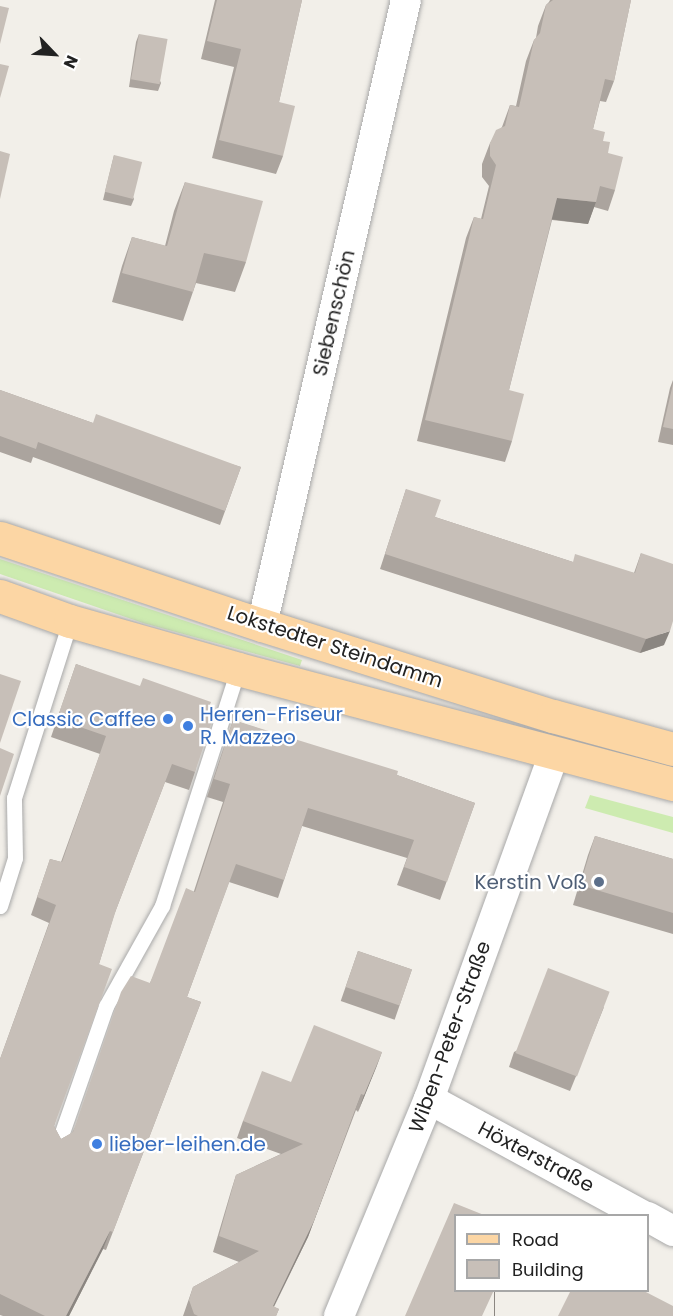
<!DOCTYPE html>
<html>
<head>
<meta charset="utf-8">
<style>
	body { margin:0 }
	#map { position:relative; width:673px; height:1316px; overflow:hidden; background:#f2efe9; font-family:Poppins,sans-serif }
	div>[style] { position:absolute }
	.grass>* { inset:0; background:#cdebb0 }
	.roads { filter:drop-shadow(0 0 2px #a9a9a9) drop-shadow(0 0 2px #a9a9a9) }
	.lane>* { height:15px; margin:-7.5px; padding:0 7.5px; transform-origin:7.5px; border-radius:7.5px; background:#fff }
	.street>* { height:30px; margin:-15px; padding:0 15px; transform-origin:15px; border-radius:15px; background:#fff }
	.primary>* { height:33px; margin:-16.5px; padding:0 16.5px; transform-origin:16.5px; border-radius:16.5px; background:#fcd6a4 }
	.wall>* { inset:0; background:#aba49e; transform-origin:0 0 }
	.shaded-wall>* { inset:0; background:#8b8681; transform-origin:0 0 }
	.building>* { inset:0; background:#c7bfb8; transform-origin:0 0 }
	.dots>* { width:16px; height:16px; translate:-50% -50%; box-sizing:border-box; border:3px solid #fff; border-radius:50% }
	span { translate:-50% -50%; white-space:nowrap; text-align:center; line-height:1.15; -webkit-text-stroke:4.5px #fff; paint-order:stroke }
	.street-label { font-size:20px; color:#222 }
	.shop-label { font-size:20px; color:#366cbe }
	.left { translate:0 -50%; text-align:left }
	.right { translate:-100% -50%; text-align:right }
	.service-label { font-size:20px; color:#4e5e75 }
	.legend { position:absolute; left:454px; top:1214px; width:195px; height:78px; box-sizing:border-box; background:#fff; border:2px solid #a7a7a7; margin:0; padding:8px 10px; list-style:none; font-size:18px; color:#222 }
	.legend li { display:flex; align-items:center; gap:12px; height:30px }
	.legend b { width:30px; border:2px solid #a7a7a7 }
	.north { position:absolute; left:24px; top:24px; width:60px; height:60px; -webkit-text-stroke:4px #fff; paint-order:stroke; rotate:115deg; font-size:16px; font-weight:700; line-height:24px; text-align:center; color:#222 }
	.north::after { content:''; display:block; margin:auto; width:21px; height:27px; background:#222; clip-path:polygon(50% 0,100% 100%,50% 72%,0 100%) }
</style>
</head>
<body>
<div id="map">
	<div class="grass">
		<div style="clip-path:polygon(0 559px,302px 660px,300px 666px,143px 623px,0 574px)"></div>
		<div style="clip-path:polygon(590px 795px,673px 817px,673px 833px,585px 808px)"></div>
	</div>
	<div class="roads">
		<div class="lane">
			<div style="left:0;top:906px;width:50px;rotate:-72.6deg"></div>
			<div style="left:15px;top:858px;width:60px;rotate:-91deg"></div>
			<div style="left:14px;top:798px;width:186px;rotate:-72.4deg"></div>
			<div style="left:57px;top:1147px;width:149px;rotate:-70.8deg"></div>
			<div style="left:106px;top:1006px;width:115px;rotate:-60.8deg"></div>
			<div style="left:162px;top:906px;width:249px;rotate:-72.2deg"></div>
		</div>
		<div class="street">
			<div style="left:262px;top:625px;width:641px;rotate:-77.03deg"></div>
			<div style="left:429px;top:1099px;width:245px;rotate:28.6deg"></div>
			<div style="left:648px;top:1217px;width:29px;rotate:29deg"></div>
			<div style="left:339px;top:1316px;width:235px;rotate:-67.5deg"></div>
			<div style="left:429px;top:1099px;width:367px;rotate:-70.1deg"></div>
		</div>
		<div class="primary">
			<div style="left:0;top:538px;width:276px;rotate:18.4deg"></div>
			<div style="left:262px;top:625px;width:305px;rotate:17.4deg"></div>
			<div style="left:553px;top:716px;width:124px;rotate:15.4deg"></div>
			<div style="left:0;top:596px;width:74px;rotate:19.7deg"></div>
			<div style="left:70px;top:621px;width:175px;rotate:15.9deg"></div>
			<div style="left:238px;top:669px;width:450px;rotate:14.8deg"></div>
		</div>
	</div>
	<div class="wall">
		<div style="clip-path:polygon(215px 0,302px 0,279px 102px,283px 156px,276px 174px,212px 158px,234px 67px,201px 59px)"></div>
		<div style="clip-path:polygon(550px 0,631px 0,614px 81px,606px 102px,600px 101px,593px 129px,603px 141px,608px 153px,615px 190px,608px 211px,594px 207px,588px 224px,552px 220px,509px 390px,512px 441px,505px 462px,417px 441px,466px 238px,474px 217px,481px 219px,489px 186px,482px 177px,482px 164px,490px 143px,502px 127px,510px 105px,516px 106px,526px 61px,534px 40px,536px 38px,538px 26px,546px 5px,549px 2px)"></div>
		<div style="clip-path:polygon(139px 34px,161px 83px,158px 91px,129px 87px,136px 42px)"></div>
		<div style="clip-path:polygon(114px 155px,134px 199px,131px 206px,103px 200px,112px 163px)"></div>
		<div style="clip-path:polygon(185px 182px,246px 262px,235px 292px,196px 283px,183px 321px,112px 302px,122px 266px,132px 237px,165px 246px,174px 211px)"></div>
		<div style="clip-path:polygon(673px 380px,673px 445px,658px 442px,670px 388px)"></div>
		<div style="clip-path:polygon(0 390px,93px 423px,241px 467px,220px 525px,33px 457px,31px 463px,0 452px)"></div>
		<div style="clip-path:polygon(406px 489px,435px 517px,573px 562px,634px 573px,641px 553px,664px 645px,640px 653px,380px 569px)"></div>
		<div style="clip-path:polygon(76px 664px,207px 713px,195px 772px,189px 790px,165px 782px,114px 915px,99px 964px,54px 1126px,61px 1139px,72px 1133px,150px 983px,194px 891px,223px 802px,207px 797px,233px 720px,397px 775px,475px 803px,440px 900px,397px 885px,407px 858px,302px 826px,278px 898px,229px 882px,187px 997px,201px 1002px,106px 1250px,103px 1249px,69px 1316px,3px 1316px,0 1315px,0 1059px,49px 923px,31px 915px,50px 859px,61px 862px,100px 754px,51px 737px)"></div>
		<div style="clip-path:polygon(595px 836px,673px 859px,673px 934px,573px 905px,588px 855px)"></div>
		<div style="left:358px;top:951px;width:57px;height:53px;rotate:19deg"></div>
		<div style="clip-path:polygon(604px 1007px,570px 1091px,509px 1067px,514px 1052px)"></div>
		<div style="clip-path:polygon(382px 1052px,358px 1112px,356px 1110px,308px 1237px,274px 1307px,279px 1309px,276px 1316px,183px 1316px,193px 1287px,239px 1262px,213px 1252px,231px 1191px,236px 1175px,281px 1154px,237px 1138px,243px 1121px,291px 1082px)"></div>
	</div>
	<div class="shaded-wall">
		<div style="clip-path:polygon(557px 198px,596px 202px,588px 224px,549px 219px)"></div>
		<div style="clip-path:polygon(670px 631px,664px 645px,640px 653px,646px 639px)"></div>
		<div style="clip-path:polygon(382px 1052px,376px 1068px,358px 1112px,364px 1095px)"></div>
		<div style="clip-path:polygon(361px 1094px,308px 1237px,269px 1316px)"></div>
		<div style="clip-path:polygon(110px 1231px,103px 1249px,69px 1316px,66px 1316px)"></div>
		<div style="left:494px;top:1290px;width:1px;height:29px"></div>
	</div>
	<div class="building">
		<div style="clip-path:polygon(217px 0,302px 0,279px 102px,295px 106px,283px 156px,219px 140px,241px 49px,207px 41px)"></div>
		<div style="clip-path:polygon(553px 0,631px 0,614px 81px,605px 79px,593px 129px,605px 132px,603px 141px,610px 142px,608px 153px,623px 157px,615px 190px,600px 186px,596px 202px,557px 198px,509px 390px,524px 394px,512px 441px,425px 420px,474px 217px,483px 219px,496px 165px,490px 156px,490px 143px,496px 130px,505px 126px,510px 105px,519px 107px,534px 40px,540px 33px,546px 5px)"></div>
		<div style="clip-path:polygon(0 6px,9px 8px,0 44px)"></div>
		<div style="left:139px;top:34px;width:29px;height:46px;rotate:10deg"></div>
		<div style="clip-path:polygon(0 64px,9px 66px,0 98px)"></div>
		<div style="clip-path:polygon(0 151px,10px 154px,0 199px)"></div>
		<div style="left:114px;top:155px;width:29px;height:38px;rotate:14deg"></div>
		<div style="clip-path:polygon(185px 182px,263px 201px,246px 262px,204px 253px,193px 292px,122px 273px,132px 237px,167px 246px)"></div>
		<div style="clip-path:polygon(673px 384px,673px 429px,663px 427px)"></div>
		<div style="clip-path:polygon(0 390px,93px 423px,96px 414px,241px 467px,225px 511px,38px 442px,36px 449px,0 436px)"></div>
		<div style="clip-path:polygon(406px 489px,441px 500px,435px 517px,573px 562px,575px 554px,635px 573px,641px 553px,673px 564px,673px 621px,670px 631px,646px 639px,385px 554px)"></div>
		<div style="clip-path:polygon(76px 664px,140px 686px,143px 678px,211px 702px,207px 713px,214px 715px,195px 772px,172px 764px,116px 910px,99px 964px,112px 969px,54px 1126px,61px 1139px,73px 1132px,121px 992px,131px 976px,150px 983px,186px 888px,195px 892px,230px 784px,214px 779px,233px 720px,398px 771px,397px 775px,475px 803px,447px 882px,404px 867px,414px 840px,308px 808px,284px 880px,236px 864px,187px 997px,201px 1002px,113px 1232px,110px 1231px,66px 1316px,45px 1316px,0 1294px,0 1059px,56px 905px,37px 897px,50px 859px,62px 862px,106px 736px,57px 719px)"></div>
		<div style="clip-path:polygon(0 674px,21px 681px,0 743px)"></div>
		<div style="clip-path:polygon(0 748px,14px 754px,0 796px)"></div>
		<div style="clip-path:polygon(595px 836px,673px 859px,673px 913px,580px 885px)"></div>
		<div style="left:358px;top:951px;width:57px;height:38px;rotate:19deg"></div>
		<div style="left:548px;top:968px;width:66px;height:91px;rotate:21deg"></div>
		<div style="clip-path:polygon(314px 1025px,382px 1052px,364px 1095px,361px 1094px,314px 1221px,273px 1306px,279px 1309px,276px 1316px,198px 1316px,194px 1314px,189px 1300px,193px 1287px,259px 1251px,219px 1236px,236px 1175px,303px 1144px,243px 1121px,262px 1071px,291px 1082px)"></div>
		<div style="clip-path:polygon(454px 1203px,484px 1215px,456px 1215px,456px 1290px,494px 1290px,482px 1316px,405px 1316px)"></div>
		<div style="clip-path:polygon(571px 1290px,642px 1290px,673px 1306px,673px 1316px,558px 1316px)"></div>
	</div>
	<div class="dots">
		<div style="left:168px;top:719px;background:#3f7fe0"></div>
		<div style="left:188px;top:726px;background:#3f7fe0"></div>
		<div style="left:599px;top:882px;background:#5c6f8a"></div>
		<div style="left:97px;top:1144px;background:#3f7fe0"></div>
	</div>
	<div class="street-label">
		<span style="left:334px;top:313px;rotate:-77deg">Siebenschön</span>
		<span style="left:335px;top:647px;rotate:18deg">Lokstedter Steindamm</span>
		<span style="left:450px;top:1037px;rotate:-70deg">Wiben-Peter-Straße</span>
		<span style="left:536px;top:1157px;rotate:28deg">Höxterstraße</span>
	</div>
	<div class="shop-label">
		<span class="left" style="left:200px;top:726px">Herren-Friseur<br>R. Mazzeo</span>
		<span class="right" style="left:156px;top:719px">Classic Caffee</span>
		<span class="left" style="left:109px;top:1144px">lieber-leihen.de</span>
	</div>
	<div class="service-label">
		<span class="right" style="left:587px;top:882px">Kerstin Voß</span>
	</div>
	<ul class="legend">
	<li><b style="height:8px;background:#fcd6a4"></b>Road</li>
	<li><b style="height:16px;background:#c7bfb8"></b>Building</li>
	</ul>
	<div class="north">N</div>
</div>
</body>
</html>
